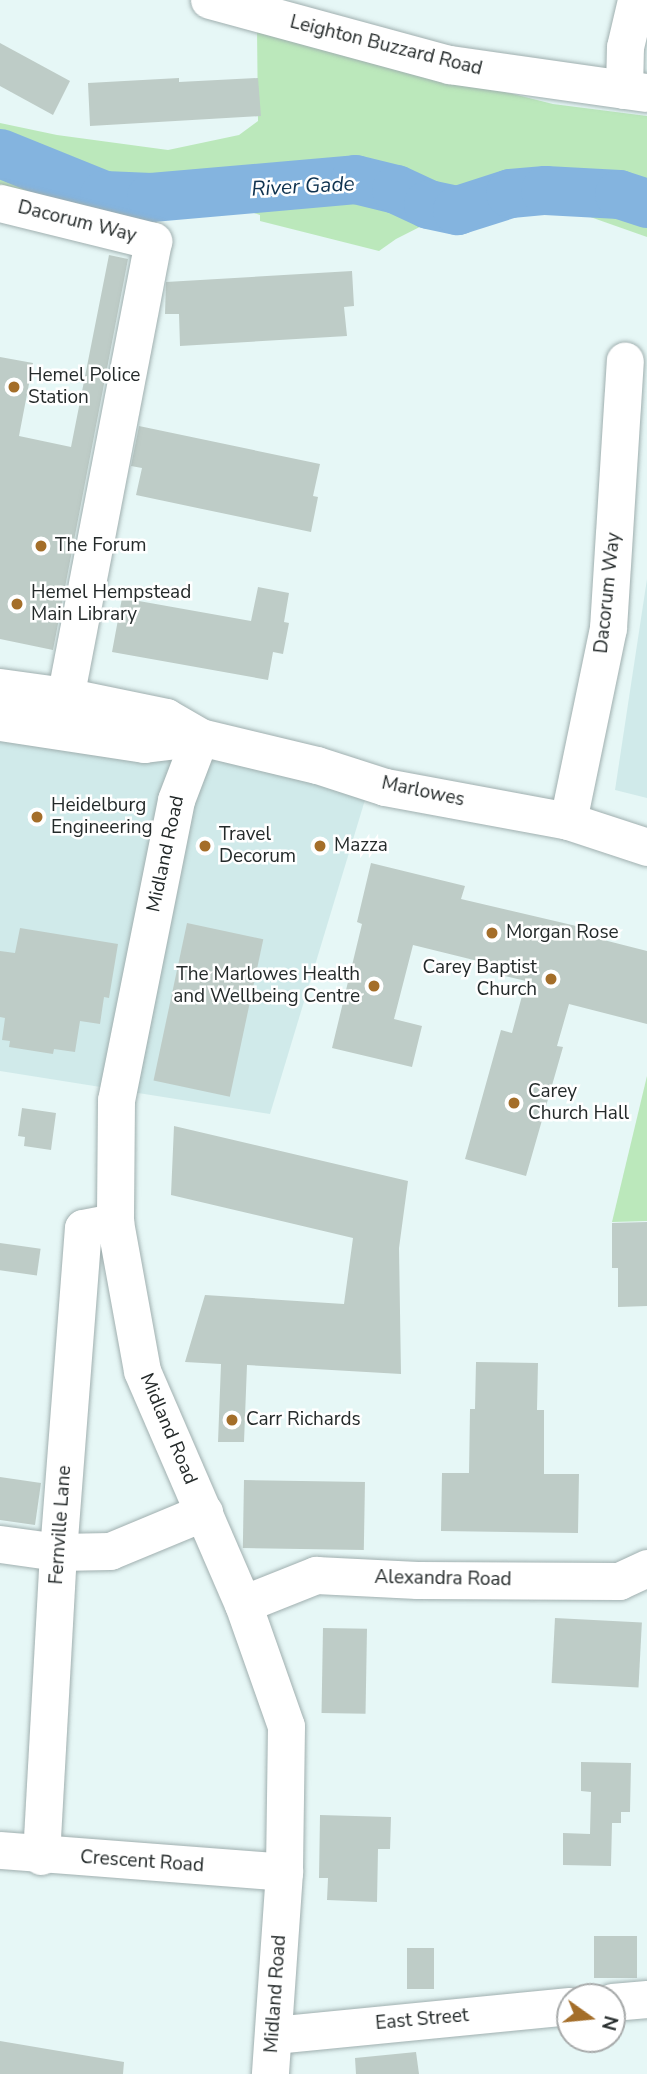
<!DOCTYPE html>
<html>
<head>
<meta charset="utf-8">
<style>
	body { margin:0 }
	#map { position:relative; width:647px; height:2074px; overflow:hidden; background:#e6f7f6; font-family:"Nunito Sans",sans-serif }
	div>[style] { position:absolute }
	.built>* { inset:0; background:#d0eaea }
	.green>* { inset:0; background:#bbe8bb }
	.river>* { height:49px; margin:-24.5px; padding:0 24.5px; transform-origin:24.5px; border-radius:24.5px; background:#84b4df }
	.building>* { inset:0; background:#beccc7; transform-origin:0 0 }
	.roads { filter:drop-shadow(0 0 2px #a0afaf) drop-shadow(0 0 2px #a0afaf) }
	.minor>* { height:37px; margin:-18.5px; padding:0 18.5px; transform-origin:18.5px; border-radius:18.5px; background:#fff }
	.major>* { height:38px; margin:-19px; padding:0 19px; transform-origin:19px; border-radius:19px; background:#fff }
	.dots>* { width:19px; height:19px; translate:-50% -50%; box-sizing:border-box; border:4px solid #fff; border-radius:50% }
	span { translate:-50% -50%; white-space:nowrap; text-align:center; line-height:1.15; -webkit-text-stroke:5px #fff; paint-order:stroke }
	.street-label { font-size:19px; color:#242a2a }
	.poi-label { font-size:19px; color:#242a2a }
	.left { translate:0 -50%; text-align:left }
	.right { translate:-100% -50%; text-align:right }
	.water-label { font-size:21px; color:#0f3350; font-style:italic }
	.north { position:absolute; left:556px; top:1983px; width:70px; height:70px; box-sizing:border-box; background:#fff; border:2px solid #a7aaaa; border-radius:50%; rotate:105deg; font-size:19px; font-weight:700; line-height:28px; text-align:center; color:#242a2a }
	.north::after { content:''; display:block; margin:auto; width:24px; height:32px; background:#a46e29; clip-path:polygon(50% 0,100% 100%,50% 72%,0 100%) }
</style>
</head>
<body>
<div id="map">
	<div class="built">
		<div style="clip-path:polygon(647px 579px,647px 798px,615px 790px)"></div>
		<div style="clip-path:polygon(0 686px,371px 780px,270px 1114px,0 1071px)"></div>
	</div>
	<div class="green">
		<div style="clip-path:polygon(257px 30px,553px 104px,647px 116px,647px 237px,562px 207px,465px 204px,396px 239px,379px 251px,260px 221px,260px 215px,236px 207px,150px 207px,138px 220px,0 194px,0 123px,57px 135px,168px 150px,239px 135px,258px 121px)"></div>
		<div style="clip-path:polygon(647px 1076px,647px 1221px,612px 1222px)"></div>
	</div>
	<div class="river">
		<div style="left:0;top:153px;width:112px;rotate:22deg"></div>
		<div style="left:104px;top:195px;width:47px;rotate:2.4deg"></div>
		<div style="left:151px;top:197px;width:205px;rotate:-5deg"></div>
		<div style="left:355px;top:179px;width:42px;rotate:13.7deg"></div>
		<div style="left:396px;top:189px;width:35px;rotate:25deg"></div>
		<div style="left:428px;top:204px;width:30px;rotate:12deg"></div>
		<div style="left:457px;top:210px;width:56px;rotate:-17.8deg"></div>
		<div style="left:510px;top:193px;width:35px;rotate:-5deg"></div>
		<div style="left:545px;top:190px;width:74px;rotate:3.1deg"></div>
		<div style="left:619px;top:194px;width:29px;rotate:18deg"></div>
	</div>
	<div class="building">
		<div style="clip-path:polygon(0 43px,70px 81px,53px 115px,0 86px)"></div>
		<div style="clip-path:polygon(179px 78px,179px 82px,258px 78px,261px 116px,90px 126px,88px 83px)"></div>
		<div style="clip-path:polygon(109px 255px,128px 259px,53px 650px,0 639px,0 357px,33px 363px,19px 436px,71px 447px)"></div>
		<div style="clip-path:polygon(352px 271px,354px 306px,344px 307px,347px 336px,180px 346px,179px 314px,165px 314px,166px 282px)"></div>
		<div style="clip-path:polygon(139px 426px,320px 464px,313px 496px,318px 497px,311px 532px,136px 495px,142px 468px,131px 466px)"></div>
		<div style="clip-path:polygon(258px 587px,289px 593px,284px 622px,289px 623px,283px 654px,273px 652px,268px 680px,112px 652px,122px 598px,251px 621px)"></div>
		<div style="clip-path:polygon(371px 863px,465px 886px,461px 899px,589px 929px,588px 936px,647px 951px,647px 1024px,569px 1004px,557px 1046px,563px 1047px,526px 1176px,465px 1159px,501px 1030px,512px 1033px,526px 981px,484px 971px,486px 963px,413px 945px,394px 1019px,422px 1026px,412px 1067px,332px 1048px,362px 924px,357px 922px)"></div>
		<div style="left:187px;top:923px;width:78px;height:161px;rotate:12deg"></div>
		<div style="clip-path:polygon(20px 928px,118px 944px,109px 998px,104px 997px,100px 1024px,80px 1021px,75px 1052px,54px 1049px,53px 1054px,9px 1047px,10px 1041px,2px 1040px,5px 1018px,0 1017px,0 951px,15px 953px)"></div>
		<div style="clip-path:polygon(22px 1108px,56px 1113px,51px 1150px,24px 1146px,25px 1137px,18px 1136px)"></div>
		<div style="clip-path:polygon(174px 1126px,408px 1181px,399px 1248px,401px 1374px,247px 1365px,244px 1442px,218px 1442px,221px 1364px,185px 1362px,205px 1295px,344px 1304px,353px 1238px,171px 1195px)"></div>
		<div style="clip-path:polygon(647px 1222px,647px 1306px,618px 1307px,618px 1268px,612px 1268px,612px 1223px)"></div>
		<div style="left:0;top:1243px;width:41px;height:27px;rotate:8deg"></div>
		<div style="clip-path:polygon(476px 1362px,538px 1363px,537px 1410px,544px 1410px,544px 1474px,579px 1474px,578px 1533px,441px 1531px,442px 1473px,469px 1473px,470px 1409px,475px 1409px)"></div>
		<div style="clip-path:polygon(0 1477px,41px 1483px,35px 1525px,0 1520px)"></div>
		<div style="left:244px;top:1480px;width:121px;height:68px;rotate:1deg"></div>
		<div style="left:555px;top:1618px;width:87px;height:65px;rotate:3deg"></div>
		<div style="left:323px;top:1628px;width:44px;height:85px;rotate:1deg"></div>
		<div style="clip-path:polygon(581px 1762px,631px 1763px,630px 1812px,621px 1812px,621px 1823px,612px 1823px,611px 1866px,563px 1865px,563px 1833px,590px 1834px,591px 1792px,581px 1791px)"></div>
		<div style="clip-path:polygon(320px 1815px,391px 1817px,390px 1849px,378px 1849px,377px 1902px,327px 1900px,328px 1878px,319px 1878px)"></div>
		<div style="left:594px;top:1936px;width:43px;height:42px"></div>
		<div style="left:407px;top:1948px;width:27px;height:41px"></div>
		<div style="clip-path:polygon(0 2041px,124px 2062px,123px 2074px,0 2074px)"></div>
		<div style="clip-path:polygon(416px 2052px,419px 2074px,356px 2074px,355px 2058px)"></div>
	</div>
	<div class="roads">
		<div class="minor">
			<div style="left:624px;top:90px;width:43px;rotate:-88.7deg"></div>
			<div style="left:625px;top:47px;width:48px;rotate:-76.8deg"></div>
			<div style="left:0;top:203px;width:158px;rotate:13.9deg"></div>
			<div style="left:153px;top:241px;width:463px;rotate:100.9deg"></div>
			<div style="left:0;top:687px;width:66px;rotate:7.9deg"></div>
			<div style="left:65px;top:696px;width:103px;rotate:11.7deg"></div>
			<div style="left:166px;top:717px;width:39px;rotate:30deg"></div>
			<div style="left:200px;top:737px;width:120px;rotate:13.5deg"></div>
			<div style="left:317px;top:765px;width:71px;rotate:17.9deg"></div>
			<div style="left:385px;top:787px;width:186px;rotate:10.5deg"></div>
			<div style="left:568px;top:821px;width:83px;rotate:18.2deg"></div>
			<div style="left:0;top:722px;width:146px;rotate:8.7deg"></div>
			<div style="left:144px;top:744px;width:56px;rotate:-7.1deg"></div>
			<div style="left:200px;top:737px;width:67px;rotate:110.9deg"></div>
			<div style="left:176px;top:800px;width:306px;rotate:101.3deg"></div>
			<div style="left:116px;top:1100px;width:122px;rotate:90.5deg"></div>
			<div style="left:115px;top:1222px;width:151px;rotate:79.7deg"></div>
			<div style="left:142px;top:1371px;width:254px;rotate:66.6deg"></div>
			<div style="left:243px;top:1604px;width:129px;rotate:70.6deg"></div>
			<div style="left:286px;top:1726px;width:146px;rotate:90.8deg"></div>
			<div style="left:284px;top:1872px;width:202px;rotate:94deg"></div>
			<div style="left:568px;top:821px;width:197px;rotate:-78.3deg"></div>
			<div style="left:608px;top:628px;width:268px;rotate:-86.4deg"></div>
			<div style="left:0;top:1544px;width:59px;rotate:7.9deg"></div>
			<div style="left:58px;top:1552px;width:52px;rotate:-1.1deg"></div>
			<div style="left:110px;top:1551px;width:102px;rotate:-22.5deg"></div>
			<div style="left:243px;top:1604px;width:79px;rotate:-21.7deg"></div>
			<div style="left:316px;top:1575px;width:101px;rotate:2.8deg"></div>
			<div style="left:417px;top:1580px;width:202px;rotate:0.3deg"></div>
			<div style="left:619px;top:1581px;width:31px;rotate:-25deg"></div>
			<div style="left:0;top:1850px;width:285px;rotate:4.4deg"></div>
			<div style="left:41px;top:1856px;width:304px;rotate:-86.8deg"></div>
			<div style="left:58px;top:1552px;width:325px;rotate:-85.6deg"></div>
			<div style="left:83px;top:1228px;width:33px;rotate:-11deg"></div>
			<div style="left:612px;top:2002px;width:35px;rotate:-5deg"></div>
			<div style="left:274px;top:2035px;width:297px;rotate:-5.6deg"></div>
		</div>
		<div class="major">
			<div style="left:210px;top:0;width:249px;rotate:15.2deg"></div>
			<div style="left:450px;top:65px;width:199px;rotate:8.1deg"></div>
		</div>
	</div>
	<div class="dots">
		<div style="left:14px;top:387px;background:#a46e29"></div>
		<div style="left:41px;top:546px;background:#a46e29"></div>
		<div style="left:17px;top:604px;background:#a46e29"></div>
		<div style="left:37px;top:817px;background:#a46e29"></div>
		<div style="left:205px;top:846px;background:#a46e29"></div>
		<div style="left:320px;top:846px;background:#a46e29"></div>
		<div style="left:492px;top:933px;background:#a46e29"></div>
		<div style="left:551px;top:979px;background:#a46e29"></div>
		<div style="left:374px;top:986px;background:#a46e29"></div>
		<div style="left:514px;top:1103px;background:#a46e29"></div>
		<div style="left:232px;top:1420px;background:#a46e29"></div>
	</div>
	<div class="street-label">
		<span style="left:386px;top:46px;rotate:14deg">Leighton Buzzard Road</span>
		<span style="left:77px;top:222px;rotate:14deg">Dacorum Way</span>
		<span style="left:608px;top:593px;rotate:-84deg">Dacorum Way</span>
		<span style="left:423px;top:792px;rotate:12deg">Marlowes</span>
		<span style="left:166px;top:854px;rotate:-78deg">Midland Road</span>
		<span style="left:168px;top:1429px;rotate:67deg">Midland Road</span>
		<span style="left:61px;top:1525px;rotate:-86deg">Fernville Lane</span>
		<span style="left:443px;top:1579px;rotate:1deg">Alexandra Road</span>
		<span style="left:142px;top:1862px;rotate:4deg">Crescent Road</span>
		<span style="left:276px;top:1994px;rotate:-86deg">Midland Road</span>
		<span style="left:422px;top:2020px;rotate:-5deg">East Street</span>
	</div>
	<div class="poi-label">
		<span class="left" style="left:28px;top:387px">Hemel Police<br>Station</span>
		<span class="left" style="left:55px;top:546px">The Forum</span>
		<span class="left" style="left:31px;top:604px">Hemel Hempstead<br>Main Library</span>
		<span class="left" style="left:51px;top:817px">Heidelburg<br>Engineering</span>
		<span class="left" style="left:219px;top:846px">Travel<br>Decorum</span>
		<span class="left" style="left:334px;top:846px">Mazza</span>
		<span class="left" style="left:506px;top:933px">Morgan Rose</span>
		<span class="right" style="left:537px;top:979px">Carey Baptist<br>Church</span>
		<span class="right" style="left:360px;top:986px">The Marlowes Health<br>and Wellbeing Centre</span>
		<span class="left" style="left:528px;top:1103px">Carey<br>Church Hall</span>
		<span class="left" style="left:246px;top:1420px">Carr Richards</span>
	</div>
	<div class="water-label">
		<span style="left:303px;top:186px;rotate:-3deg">River Gade</span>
	</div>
	<div class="north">N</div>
</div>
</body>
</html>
